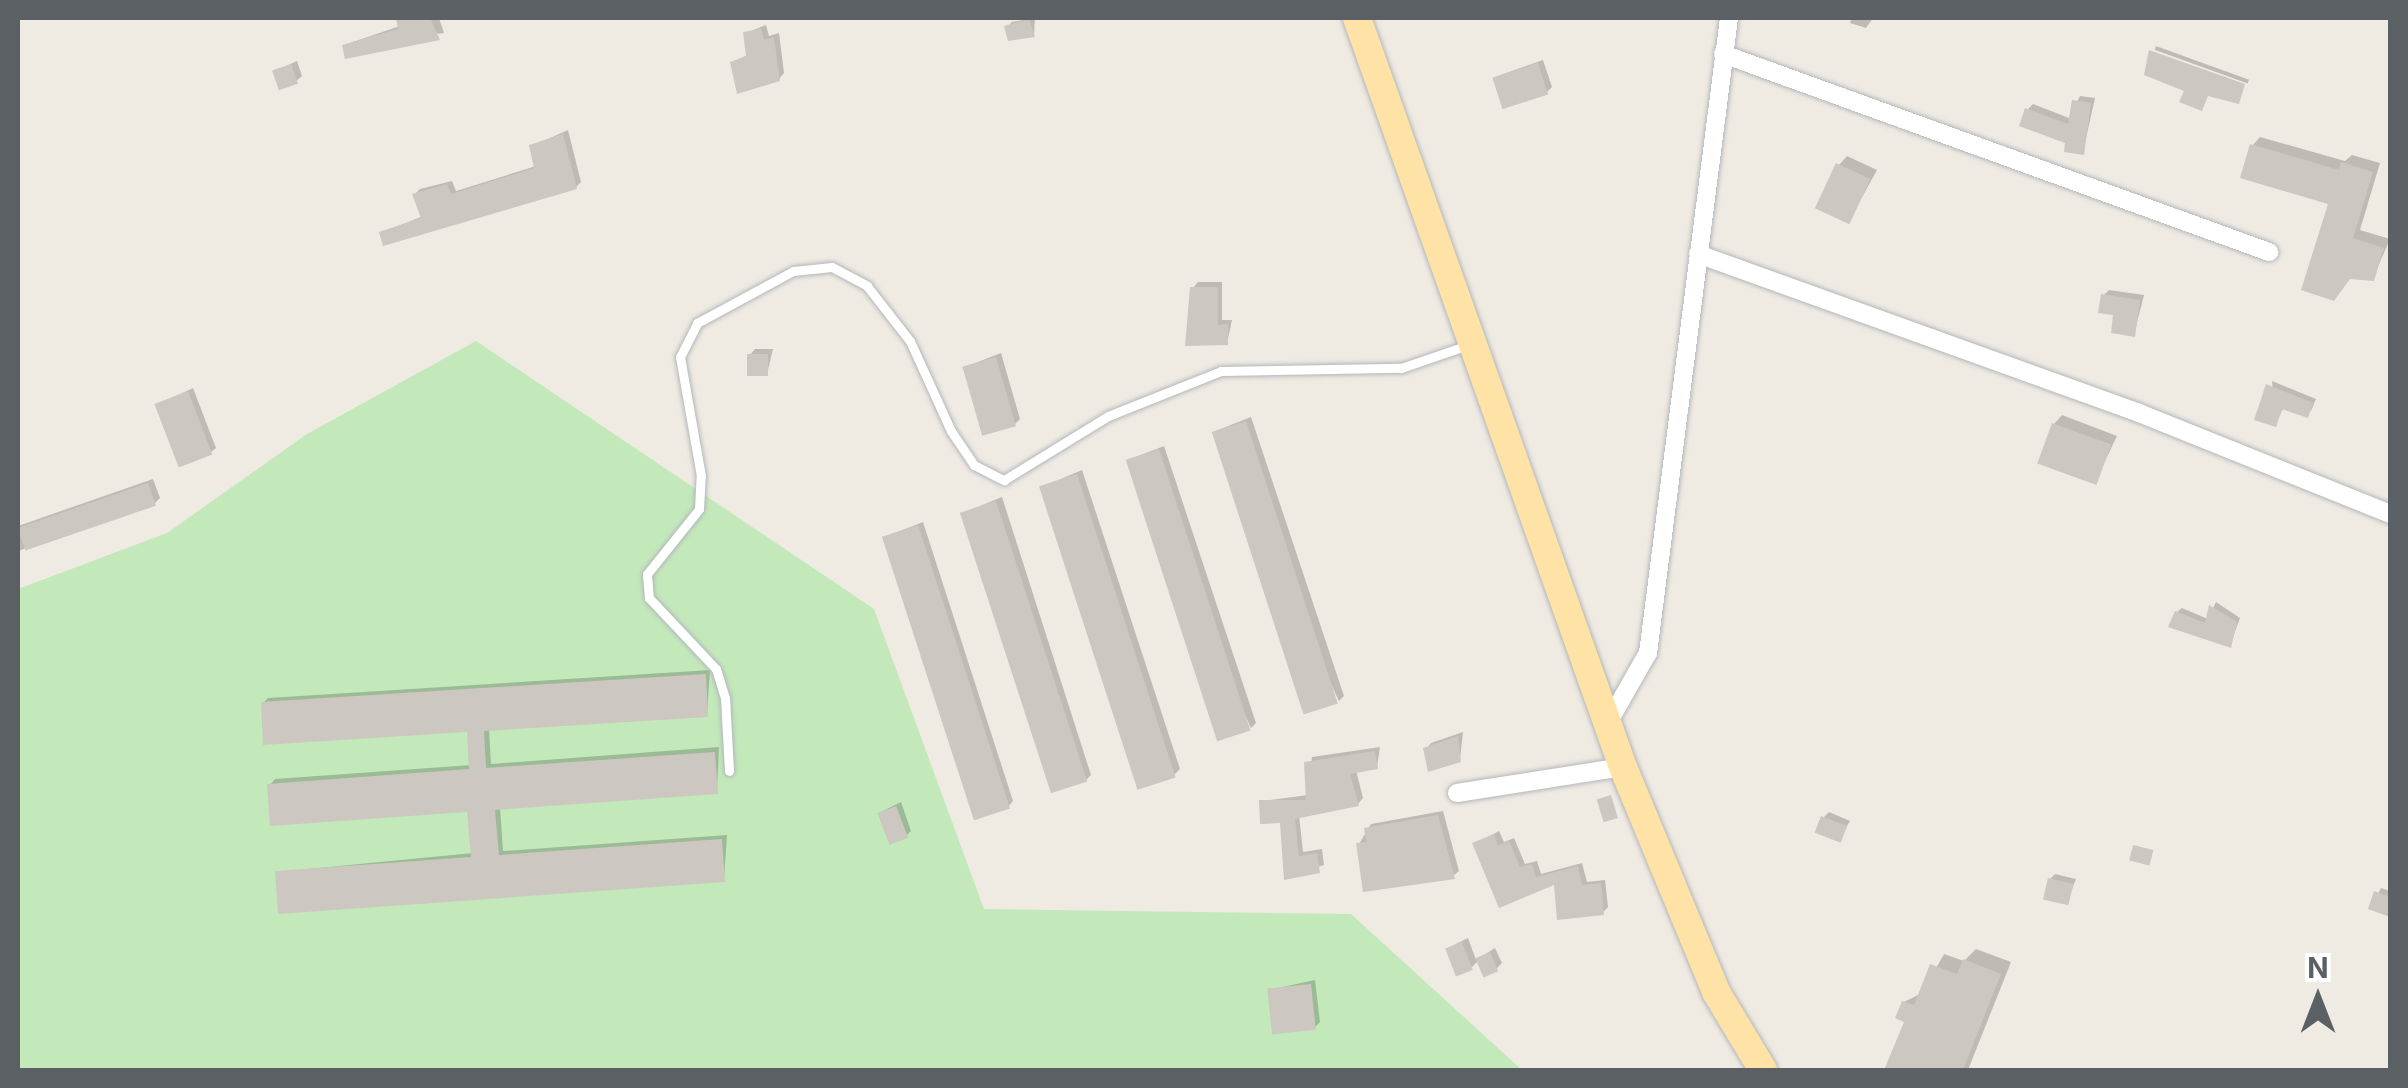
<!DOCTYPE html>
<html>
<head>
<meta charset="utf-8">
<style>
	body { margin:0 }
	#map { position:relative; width:2408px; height:1088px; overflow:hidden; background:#efeae2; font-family:Inter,sans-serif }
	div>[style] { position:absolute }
	.green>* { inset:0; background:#c3e9bb }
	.shadow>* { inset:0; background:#0003; transform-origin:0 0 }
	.building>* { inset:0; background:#ccc7c1; transform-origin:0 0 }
	.roads { filter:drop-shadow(0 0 2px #b3b7bb) drop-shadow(0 0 2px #b3b7bb) }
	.service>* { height:9px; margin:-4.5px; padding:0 4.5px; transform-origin:4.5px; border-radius:4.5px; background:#fff }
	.minor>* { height:18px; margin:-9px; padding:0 9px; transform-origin:9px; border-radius:9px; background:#fff }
	.primary>* { height:28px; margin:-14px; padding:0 14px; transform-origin:14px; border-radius:14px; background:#ffe2a6 }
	span { translate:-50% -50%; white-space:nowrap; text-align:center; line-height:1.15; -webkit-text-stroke:8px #fff; paint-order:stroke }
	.frame { position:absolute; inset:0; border:20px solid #5a6064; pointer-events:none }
	.north { position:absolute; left:2268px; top:948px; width:100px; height:100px; -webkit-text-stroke:8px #fff; paint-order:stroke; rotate:0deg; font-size:28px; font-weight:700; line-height:40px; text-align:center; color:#5a6064 }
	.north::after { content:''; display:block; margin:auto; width:35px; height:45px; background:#5a6064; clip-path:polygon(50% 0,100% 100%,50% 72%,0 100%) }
</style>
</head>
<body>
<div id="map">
	<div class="green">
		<div style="clip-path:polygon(476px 341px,874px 609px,984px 909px,1351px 914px,1522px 1070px,18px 1070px,18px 589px,167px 533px,307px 434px)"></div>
	</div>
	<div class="shadow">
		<div style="clip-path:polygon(399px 18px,439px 18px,444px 33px,344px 45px,400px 26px)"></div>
		<div style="clip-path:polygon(1035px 18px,1034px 35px,1007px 27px,1012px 22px)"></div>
		<div style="clip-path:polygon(1852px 18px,1873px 18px,1866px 28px,1850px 23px)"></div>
		<div style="clip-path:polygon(766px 25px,769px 36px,779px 33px,784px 73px,779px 79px,733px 63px,749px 54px,746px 33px)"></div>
		<div style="left:2156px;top:46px;width:99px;height:4px;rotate:20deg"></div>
		<div style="clip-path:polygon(1543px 60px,1552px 87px,1547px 92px,1495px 77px)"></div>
		<div style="clip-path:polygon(297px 61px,302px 76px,296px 81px,275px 71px)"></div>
		<div style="clip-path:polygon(2080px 96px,2095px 98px,2083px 152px,2027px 110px,2033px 104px,2069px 118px)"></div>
		<div style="clip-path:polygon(568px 130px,581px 182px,576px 187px,381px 233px,423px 216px,415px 194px,420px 189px,452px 181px,456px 191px,536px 166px,532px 146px)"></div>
		<div style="clip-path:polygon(2260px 137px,2345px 161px,2352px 155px,2380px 163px,2360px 230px,2390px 239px,2373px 278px,2332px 202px,2252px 146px)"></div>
		<div style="clip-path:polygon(1847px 156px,1877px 170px,1849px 221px,1839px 165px)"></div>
		<div style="clip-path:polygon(1198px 282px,1222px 282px,1222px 320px,1232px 320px,1227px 343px,1193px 288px)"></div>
		<div style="clip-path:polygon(2109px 290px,2144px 295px,2134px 334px,2104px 295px)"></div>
		<div style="clip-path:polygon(755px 349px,773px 349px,767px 374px,750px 355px)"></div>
		<div style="clip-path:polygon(1001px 353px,1020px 419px,1015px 424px,965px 367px)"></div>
		<div style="clip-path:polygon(2272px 381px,2316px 399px,2311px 411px,2284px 407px,2275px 424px)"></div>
		<div style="clip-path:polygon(193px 388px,216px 448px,210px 453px,157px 405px)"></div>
		<div style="clip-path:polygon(2062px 415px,2117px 436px,2095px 482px,2054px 424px)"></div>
		<div style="clip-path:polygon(1251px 417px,1344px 696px,1339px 701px,1213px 432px)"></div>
		<div style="clip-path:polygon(1164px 446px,1256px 723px,1251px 728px,1128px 460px)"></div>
		<div style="clip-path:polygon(1082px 470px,1180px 769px,1174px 775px,1042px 487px)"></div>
		<div style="clip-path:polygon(153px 479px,160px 498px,155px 503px,18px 551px,18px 526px)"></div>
		<div style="clip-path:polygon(1002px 497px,1091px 775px,1086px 780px,963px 513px)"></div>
		<div style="clip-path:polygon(923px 522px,1013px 801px,1008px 807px,885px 537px)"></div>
		<div style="clip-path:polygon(2216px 602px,2240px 618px,2230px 645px,2177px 612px,2182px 608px,2208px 619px)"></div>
		<div style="clip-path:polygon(710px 670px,707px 714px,489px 728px,491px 764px,719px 747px,717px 792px,500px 807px,503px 851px,727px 835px,724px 880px,277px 872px,473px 853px,470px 810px,270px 785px,275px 779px,471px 765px,469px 729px,263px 703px,268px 698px)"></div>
		<div style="clip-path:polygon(1463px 732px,1460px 759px,1426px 749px,1431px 743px)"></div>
		<div style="clip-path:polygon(1380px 747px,1377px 767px,1356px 770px,1363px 798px,1358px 804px,1299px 815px,1303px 852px,1322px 849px,1324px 865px,1286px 877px,1282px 820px,1262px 801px,1308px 795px,1312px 757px)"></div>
		<div style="clip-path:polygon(901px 802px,911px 831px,906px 836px,879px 813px)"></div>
		<div style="clip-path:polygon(1443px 811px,1459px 871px,1453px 876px,1359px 844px,1371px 824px)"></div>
		<div style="clip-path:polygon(1829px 812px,1850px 821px,1839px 840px,1824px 817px)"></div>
		<div style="clip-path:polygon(1499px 831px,1504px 842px,1514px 838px,1525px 864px,1537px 861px,1541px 874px,1582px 863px,1587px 882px,1605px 880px,1608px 907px,1603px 912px,1556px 881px,1500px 904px,1475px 844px)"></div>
		<div style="clip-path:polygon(2055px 874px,2076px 879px,2067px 902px,2050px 879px)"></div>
		<div style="clip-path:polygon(2381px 888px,2390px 891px,2390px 914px,2371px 907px)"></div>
		<div style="clip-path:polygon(1468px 938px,1476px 960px,1495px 948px,1502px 963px,1496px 969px,1479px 960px,1472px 967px,1448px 948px)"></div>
		<div style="clip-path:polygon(1976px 949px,2011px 962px,1968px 1070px,1887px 1070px,1907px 1020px,1904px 1002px,1922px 993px,1944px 954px,1964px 961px)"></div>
		<div style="clip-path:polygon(1315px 980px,1320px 1022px,1315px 1027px,1269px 990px)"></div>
	</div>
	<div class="building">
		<div style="clip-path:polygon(396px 18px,430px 18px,440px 40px,345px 59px,342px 45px,398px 29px)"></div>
		<div style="clip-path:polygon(1029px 19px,1035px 37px,1008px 41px,1004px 26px)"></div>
		<div style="clip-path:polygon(761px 29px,764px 40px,774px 37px,780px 81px,737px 94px,730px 62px,746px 56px,743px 32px)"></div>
		<div style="clip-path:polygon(2149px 50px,2245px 84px,2239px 104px,2208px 96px,2202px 111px,2179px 102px,2184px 91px,2144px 75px)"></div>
		<div style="left:1538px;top:63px;width:33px;height:48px;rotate:72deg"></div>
		<div style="left:291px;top:64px;width:21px;height:20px;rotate:71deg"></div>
		<div style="clip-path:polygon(2072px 100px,2091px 103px,2084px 155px,2064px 152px,2065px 143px,2019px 126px,2025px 108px,2068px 124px)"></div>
		<div style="clip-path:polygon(563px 134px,577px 189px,383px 246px,379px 232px,421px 218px,412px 194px,447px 184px,451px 194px,534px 168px,529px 145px)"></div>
		<div style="clip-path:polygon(2250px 144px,2339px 170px,2341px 162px,2373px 172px,2353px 238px,2384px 248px,2374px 281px,2350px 279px,2334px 301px,2301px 290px,2328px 204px,2240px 178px)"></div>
		<div style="left:1836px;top:163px;width:38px;height:50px;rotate:25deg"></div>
		<div style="clip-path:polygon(1190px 287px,1218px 287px,1218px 325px,1228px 324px,1228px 345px,1185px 346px)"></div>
		<div style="clip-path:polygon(2101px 294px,2140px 300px,2135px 337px,2111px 333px,2113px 315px,2098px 313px)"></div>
		<div style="left:747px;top:354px;width:21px;height:22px"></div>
		<div style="left:996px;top:357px;width:72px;height:35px;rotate:74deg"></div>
		<div style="clip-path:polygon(2266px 384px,2313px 403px,2308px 418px,2282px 409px,2276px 427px,2254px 420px)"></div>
		<div style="left:188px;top:391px;width:68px;height:36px;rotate:69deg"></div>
		<div style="left:1246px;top:421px;width:297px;height:36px;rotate:72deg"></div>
		<div style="left:2052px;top:423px;width:63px;height:43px;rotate:20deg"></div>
		<div style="left:1159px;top:449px;width:296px;height:35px;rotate:72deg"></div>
		<div style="left:1077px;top:474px;width:319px;height:40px;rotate:72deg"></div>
		<div style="left:148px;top:483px;width:24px;height:138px;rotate:71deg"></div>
		<div style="left:996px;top:501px;width:295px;height:38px;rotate:72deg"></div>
		<div style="left:918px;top:525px;width:298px;height:38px;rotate:72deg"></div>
		<div style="clip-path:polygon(2209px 605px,2237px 622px,2231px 648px,2168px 627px,2175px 611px,2205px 623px)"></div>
		<div style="clip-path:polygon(706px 674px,708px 717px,484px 731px,486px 768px,715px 752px,718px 794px,495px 810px,499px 855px,722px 839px,725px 882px,278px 914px,275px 871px,471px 857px,467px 812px,270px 826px,267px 784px,469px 769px,467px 732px,263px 745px,261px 702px)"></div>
		<div style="clip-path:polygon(1458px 736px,1461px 762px,1428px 772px,1423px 748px)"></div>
		<div style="clip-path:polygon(1375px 751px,1378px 769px,1350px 774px,1359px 806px,1295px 819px,1299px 856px,1317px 853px,1320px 873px,1284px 880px,1280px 823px,1260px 824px,1259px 800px,1306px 800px,1304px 762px)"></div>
		<div style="left:1611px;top:795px;width:24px;height:15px;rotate:73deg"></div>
		<div style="left:896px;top:806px;width:34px;height:20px;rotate:69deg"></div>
		<div style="clip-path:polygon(1438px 815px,1455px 879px,1363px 892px,1356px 843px,1366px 842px,1364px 828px)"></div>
		<div style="left:1821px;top:816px;width:28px;height:18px;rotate:21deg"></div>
		<div style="clip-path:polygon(1494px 834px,1498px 845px,1509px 841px,1520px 867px,1532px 864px,1536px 877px,1578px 866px,1582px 885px,1601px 883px,1604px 915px,1557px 920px,1554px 885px,1499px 908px,1472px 843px)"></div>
		<div style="left:2133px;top:845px;width:21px;height:16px;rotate:14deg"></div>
		<div style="left:2048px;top:878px;width:26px;height:22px;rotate:13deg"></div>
		<div style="clip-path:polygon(2374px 891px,2390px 897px,2390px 917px,2368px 909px)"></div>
		<div style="left:1462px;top:942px;width:30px;height:18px;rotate:69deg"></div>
		<div style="left:1490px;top:952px;width:21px;height:16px;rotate:67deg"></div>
		<div style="clip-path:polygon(1963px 959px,2001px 974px,1963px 1070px,1884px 1070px,1904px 1022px,1895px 1018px,1902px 1001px,1914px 1005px,1930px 964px,1957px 974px)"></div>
		<div style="left:1311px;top:984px;width:46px;height:44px;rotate:84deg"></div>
	</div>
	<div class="roads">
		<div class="service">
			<div style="left:729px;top:771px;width:73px;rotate:-93.1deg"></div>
			<div style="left:725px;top:698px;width:30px;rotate:-107deg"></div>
			<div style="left:716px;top:669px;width:98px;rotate:-133.3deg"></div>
			<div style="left:649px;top:598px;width:24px;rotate:-95deg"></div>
			<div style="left:647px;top:574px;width:83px;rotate:-51.3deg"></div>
			<div style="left:699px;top:509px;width:33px;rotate:-87deg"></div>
			<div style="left:701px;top:476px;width:121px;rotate:-100deg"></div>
			<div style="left:680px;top:357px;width:38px;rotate:-63deg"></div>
			<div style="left:697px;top:323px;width:109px;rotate:-28.4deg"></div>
			<div style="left:793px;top:271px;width:39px;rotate:-6deg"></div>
			<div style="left:832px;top:267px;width:40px;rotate:28deg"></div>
			<div style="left:867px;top:286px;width:70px;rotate:52deg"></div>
			<div style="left:910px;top:341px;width:99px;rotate:65.5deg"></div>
			<div style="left:951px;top:431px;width:41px;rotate:55.9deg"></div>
			<div style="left:974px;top:465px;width:34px;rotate:27deg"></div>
			<div style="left:1004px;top:480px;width:122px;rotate:-31.6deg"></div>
			<div style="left:1108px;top:416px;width:122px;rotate:-21.7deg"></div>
			<div style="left:1221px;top:371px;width:180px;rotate:-1deg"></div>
			<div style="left:1401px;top:368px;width:71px;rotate:-18.9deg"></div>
		</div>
		<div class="minor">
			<div style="left:1723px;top:54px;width:581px;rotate:19.93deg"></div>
			<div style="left:1698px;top:254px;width:469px;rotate:19.8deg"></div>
			<div style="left:2139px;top:413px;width:271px;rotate:21.9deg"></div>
			<div style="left:1608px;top:723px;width:81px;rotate:-60.3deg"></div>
			<div style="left:1648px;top:653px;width:640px;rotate:-82.73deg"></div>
			<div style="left:1457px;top:793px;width:168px;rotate:-8.9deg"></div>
		</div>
		<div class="primary">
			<div style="left:1357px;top:18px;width:795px;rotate:70.45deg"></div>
			<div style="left:1623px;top:767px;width:243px;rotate:67.5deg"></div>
			<div style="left:1716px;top:992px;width:91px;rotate:58.9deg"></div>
		</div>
	</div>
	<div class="frame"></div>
	<div class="north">N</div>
</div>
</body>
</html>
